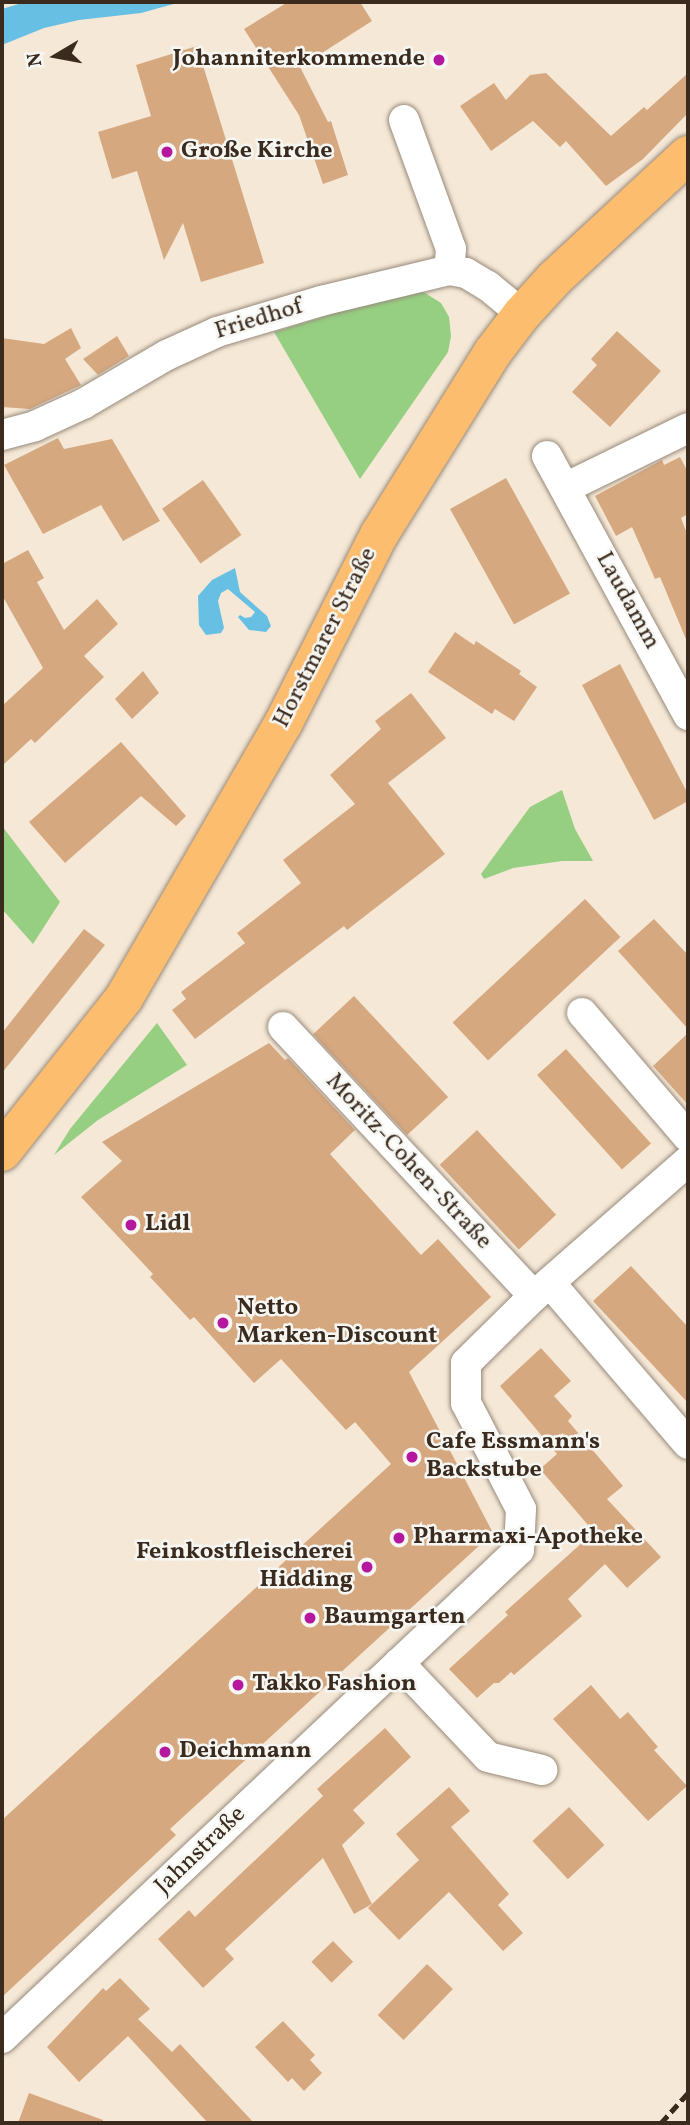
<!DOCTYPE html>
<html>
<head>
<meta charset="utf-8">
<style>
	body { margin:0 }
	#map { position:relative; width:690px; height:2125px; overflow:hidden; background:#f5e8d7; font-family:Vollkorn,serif }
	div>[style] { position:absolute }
	.green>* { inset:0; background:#96cf82 }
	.water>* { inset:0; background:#67c0e4 }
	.building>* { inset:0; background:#d6a880; transform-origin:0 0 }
	.roads { filter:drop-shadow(0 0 2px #98897a) drop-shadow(0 0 2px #98897a) }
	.minor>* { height:30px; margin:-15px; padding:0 15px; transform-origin:15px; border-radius:15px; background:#fff }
	.major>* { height:38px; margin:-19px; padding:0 19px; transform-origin:19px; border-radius:19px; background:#fcbd6f }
	.rail>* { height:5px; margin-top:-2.5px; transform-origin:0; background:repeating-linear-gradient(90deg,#3b2a1e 0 10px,transparent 0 15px) }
	.dots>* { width:19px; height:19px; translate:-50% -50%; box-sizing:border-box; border:4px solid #f6f6f2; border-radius:50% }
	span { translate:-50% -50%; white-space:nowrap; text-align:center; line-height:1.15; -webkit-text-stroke:5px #f6f6f2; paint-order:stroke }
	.poi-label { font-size:24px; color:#3b2a1e; font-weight:700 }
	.right { translate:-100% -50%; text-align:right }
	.left { translate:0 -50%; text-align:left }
	.street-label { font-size:24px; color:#3b2a1e }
	.frame { position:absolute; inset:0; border:4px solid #3b2a1e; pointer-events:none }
	.north { position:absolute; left:21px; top:21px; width:70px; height:70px; -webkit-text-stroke:5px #f6f6f2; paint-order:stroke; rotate:260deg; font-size:19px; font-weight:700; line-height:28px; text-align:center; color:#3b2a1e }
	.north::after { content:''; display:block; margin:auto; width:24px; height:32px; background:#3b2a1e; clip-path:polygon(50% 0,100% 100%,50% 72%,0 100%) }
</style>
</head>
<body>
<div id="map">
	<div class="green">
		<div style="clip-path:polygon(410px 290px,422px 291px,441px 303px,449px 317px,451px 336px,448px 352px,360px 479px,274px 332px)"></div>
		<div style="clip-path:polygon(562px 790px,575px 829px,593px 861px,562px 861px,513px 868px,484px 879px,481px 874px,530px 807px)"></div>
		<div style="clip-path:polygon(2px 826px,60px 902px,33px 944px,2px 909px)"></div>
		<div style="clip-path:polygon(157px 1023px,187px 1065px,98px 1120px,54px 1155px,70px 1129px)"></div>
	</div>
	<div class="water">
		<div style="clip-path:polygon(25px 2px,181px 2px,141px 13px,79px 20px,44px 28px,2px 45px,2px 9px)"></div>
		<div style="clip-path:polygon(235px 568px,240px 592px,267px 616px,271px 626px,266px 632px,249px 630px,238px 617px,240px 615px,245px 618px,251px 617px,255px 612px,228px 589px,221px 593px,218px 601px,224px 628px,221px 633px,206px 635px,199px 625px,198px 596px,212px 580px)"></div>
	</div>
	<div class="building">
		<div style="clip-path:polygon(288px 2px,360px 2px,372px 21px,300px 67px,328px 122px,331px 121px,348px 175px,323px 184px,299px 115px,244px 29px)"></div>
		<div style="clip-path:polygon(197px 46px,264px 263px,201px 282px,183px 223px,164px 260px,137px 171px,112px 179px,98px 132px,151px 116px,136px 65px)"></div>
		<div style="clip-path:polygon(546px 73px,611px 136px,644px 107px,647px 110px,688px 73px,688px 113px,643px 159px,606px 186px,566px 141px,560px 147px,533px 121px,491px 151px,460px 106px,494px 83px,506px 100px,530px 75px)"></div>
		<div style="clip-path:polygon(71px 328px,81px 348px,65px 359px,81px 385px,30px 409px,2px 407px,2px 338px,44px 344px)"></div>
		<div style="clip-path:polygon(617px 331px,661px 371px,610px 427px,572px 392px,597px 365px,591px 359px)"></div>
		<div style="clip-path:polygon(117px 336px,129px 356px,98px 375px,83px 359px)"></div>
		<div style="clip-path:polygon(58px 438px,64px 449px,112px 439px,160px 521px,123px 541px,101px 505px,43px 534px,4px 465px)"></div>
		<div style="clip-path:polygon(680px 457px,688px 472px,688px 514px,681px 518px,688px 536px,688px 644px,660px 577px,655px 579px,632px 527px,616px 536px,595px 496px,662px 460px,664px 465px)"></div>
		<div style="left:506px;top:478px;width:132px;height:64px;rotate:61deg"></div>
		<div style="left:203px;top:480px;width:67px;height:50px;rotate:55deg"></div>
		<div style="clip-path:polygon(28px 550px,44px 578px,37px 582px,64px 630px,97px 599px,118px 624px,84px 656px,104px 677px,35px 743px,31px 739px,2px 766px,2px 706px,43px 668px,2px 595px,2px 564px)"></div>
		<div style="clip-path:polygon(455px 632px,474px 645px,476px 641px,521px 671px,519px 674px,537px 687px,514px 721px,495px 709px,492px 714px,428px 672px)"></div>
		<div style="clip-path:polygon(620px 664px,688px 794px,688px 801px,654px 820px,582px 685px)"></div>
		<div style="clip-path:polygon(143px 671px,159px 693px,132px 719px,115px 699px)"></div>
		<div style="clip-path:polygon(411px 693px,446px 738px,388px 783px,445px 854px,347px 930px,344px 926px,195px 1039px,172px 1010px,186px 999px,181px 992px,245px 943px,237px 933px,301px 883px,283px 860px,355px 804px,330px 775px,381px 729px,375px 721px)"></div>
		<div style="clip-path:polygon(121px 742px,186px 816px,176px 826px,141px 796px,65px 863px,29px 822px)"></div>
		<div style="left:585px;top:899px;width:52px;height:181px;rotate:47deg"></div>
		<div style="clip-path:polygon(654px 919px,688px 955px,688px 1029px,618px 951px)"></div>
		<div style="clip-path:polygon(84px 929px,105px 945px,2px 1073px,2px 1033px)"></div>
		<div style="left:354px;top:996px;width:138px;height:56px;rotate:47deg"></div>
		<div style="clip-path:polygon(688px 1033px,688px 1105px,653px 1066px)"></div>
		<div style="clip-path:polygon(269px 1043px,285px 1060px,288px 1058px,355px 1130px,330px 1154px,421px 1255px,438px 1239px,491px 1297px,409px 1372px,493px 1533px,170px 1829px,176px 1835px,2px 1997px,2px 1820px,391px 1464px,355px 1422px,346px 1430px,281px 1359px,254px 1383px,194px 1317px,190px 1320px,150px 1277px,153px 1274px,81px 1197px,122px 1161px,102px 1142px)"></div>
		<div style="left:566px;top:1049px;width:127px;height:39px;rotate:48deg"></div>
		<div style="left:477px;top:1130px;width:116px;height:51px;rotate:47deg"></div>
		<div style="clip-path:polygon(631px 1266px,688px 1327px,688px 1403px,593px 1301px)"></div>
		<div style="clip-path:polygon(541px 1348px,571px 1381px,554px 1396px,572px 1416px,568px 1421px,623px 1486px,607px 1499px,661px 1557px,627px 1588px,605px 1564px,568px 1599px,582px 1616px,514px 1675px,511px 1672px,499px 1683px,494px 1683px,477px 1698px,449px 1669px,508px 1615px,505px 1612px,594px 1532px,540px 1469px,557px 1454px,500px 1386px)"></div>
		<div style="clip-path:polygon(591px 1685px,620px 1719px,628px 1712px,658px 1747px,654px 1750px,687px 1786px,648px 1821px,553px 1719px)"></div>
		<div style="clip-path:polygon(385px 1728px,411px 1757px,353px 1810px,365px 1823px,342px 1845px,372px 1904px,354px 1914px,323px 1858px,225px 1949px,234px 1959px,203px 1988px,158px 1939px,189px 1910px,195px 1917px,323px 1796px,317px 1789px)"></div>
		<div style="clip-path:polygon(449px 1787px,470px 1811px,451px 1827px,509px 1894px,498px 1905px,523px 1933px,503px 1951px,449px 1892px,399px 1940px,368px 1908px,419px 1860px,396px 1834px)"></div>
		<div style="left:569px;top:1807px;width:52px;height:50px;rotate:47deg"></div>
		<div style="left:333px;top:1941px;width:29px;height:30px;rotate:46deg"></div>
		<div style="left:427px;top:1964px;width:36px;height:71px;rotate:44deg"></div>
		<div style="clip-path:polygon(120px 1978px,150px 2009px,138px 2019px,172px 2052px,180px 2044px,254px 2123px,208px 2123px,128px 2036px,79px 2082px,47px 2047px,103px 1988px,106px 1991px)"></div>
		<div style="clip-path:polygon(283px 2021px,315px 2055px,310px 2060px,322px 2073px,304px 2091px,292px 2078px,288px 2082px,255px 2047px)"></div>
		<div style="clip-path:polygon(29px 2093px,103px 2120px,102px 2123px,18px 2123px)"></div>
	</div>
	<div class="roads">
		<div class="minor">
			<div style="left:404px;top:120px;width:137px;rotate:70deg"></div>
			<div style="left:451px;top:249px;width:21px;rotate:95deg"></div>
			<div style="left:2px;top:435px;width:34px;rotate:-15deg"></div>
			<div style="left:35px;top:426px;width:53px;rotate:-24.6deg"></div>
			<div style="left:83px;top:404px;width:97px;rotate:-30.3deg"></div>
			<div style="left:167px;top:355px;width:55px;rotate:-24.7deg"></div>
			<div style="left:217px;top:332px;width:109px;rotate:-16.6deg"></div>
			<div style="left:321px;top:301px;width:132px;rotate:-13.6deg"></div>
			<div style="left:449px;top:270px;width:17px;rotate:10deg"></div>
			<div style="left:466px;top:273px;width:26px;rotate:31deg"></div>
			<div style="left:488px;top:286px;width:44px;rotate:39.5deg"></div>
			<div style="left:547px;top:456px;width:295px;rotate:61.4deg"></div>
			<div style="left:565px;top:488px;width:137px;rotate:-26deg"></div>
			<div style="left:582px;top:1013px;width:163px;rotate:49.5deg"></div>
			<div style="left:283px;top:1027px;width:368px;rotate:47deg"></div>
			<div style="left:550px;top:1283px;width:212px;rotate:49.4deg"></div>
			<div style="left:399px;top:1663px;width:129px;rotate:46.6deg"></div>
			<div style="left:488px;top:1757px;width:56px;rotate:13.5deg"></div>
			<div style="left:2px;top:2038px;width:711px;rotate:-43.35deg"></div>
			<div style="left:519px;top:1550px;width:41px;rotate:-87.2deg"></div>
			<div style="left:521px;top:1509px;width:119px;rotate:-117.4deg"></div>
			<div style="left:466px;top:1403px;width:40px;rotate:-90deg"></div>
			<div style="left:466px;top:1363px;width:95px;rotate:-44.6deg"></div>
			<div style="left:534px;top:1296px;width:205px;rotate:-41.2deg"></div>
		</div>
		<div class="major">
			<div style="left:2px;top:1152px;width:196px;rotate:-51.6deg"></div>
			<div style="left:124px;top:998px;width:319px;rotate:-59.9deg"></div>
			<div style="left:284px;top:722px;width:210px;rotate:-63.1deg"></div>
			<div style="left:379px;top:535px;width:216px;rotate:-58.1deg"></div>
			<div style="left:493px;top:352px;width:48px;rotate:-52.7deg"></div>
			<div style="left:522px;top:314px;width:49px;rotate:-47.5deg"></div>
			<div style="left:555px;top:278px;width:181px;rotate:-42.8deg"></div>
		</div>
	</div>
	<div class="rail">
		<div style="left:661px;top:2123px;width:40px;rotate:-48deg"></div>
	</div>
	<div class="dots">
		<div style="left:439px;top:60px;background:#b5179e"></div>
		<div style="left:167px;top:152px;background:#b5179e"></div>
		<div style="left:131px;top:1225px;background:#b5179e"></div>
		<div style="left:223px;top:1323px;background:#b5179e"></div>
		<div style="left:412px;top:1457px;background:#b5179e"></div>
		<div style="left:399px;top:1538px;background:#b5179e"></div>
		<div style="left:367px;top:1567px;background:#b5179e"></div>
		<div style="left:310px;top:1618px;background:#b5179e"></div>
		<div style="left:238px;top:1685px;background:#b5179e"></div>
		<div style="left:165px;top:1752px;background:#b5179e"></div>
	</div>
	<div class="poi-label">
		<span class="right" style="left:425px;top:60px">Johanniterkommende</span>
		<span class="left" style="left:181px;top:152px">Große Kirche</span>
		<span class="left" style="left:145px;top:1225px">Lidl</span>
		<span class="left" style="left:237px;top:1323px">Netto<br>Marken-Discount</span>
		<span class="left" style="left:426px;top:1457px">Cafe Essmann's<br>Backstube</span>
		<span class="left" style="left:413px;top:1538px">Pharmaxi-Apotheke</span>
		<span class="right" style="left:353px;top:1567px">Feinkostfleischerei<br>Hidding</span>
		<span class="left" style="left:324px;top:1618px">Baumgarten</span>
		<span class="left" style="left:252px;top:1685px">Takko Fashion</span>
		<span class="left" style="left:179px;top:1752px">Deichmann</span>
	</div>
	<div class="street-label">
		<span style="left:259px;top:320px;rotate:-17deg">Friedhof</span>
		<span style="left:627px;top:601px;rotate:61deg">Laudamm</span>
		<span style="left:326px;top:638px;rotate:-63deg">Horstmarer Straße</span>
		<span style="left:408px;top:1162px;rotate:47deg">Moritz-Cohen-Straße</span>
		<span style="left:201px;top:1851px;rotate:-44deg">Jahnstraße</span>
	</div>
	<div class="frame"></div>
	<div class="north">N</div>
</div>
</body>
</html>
